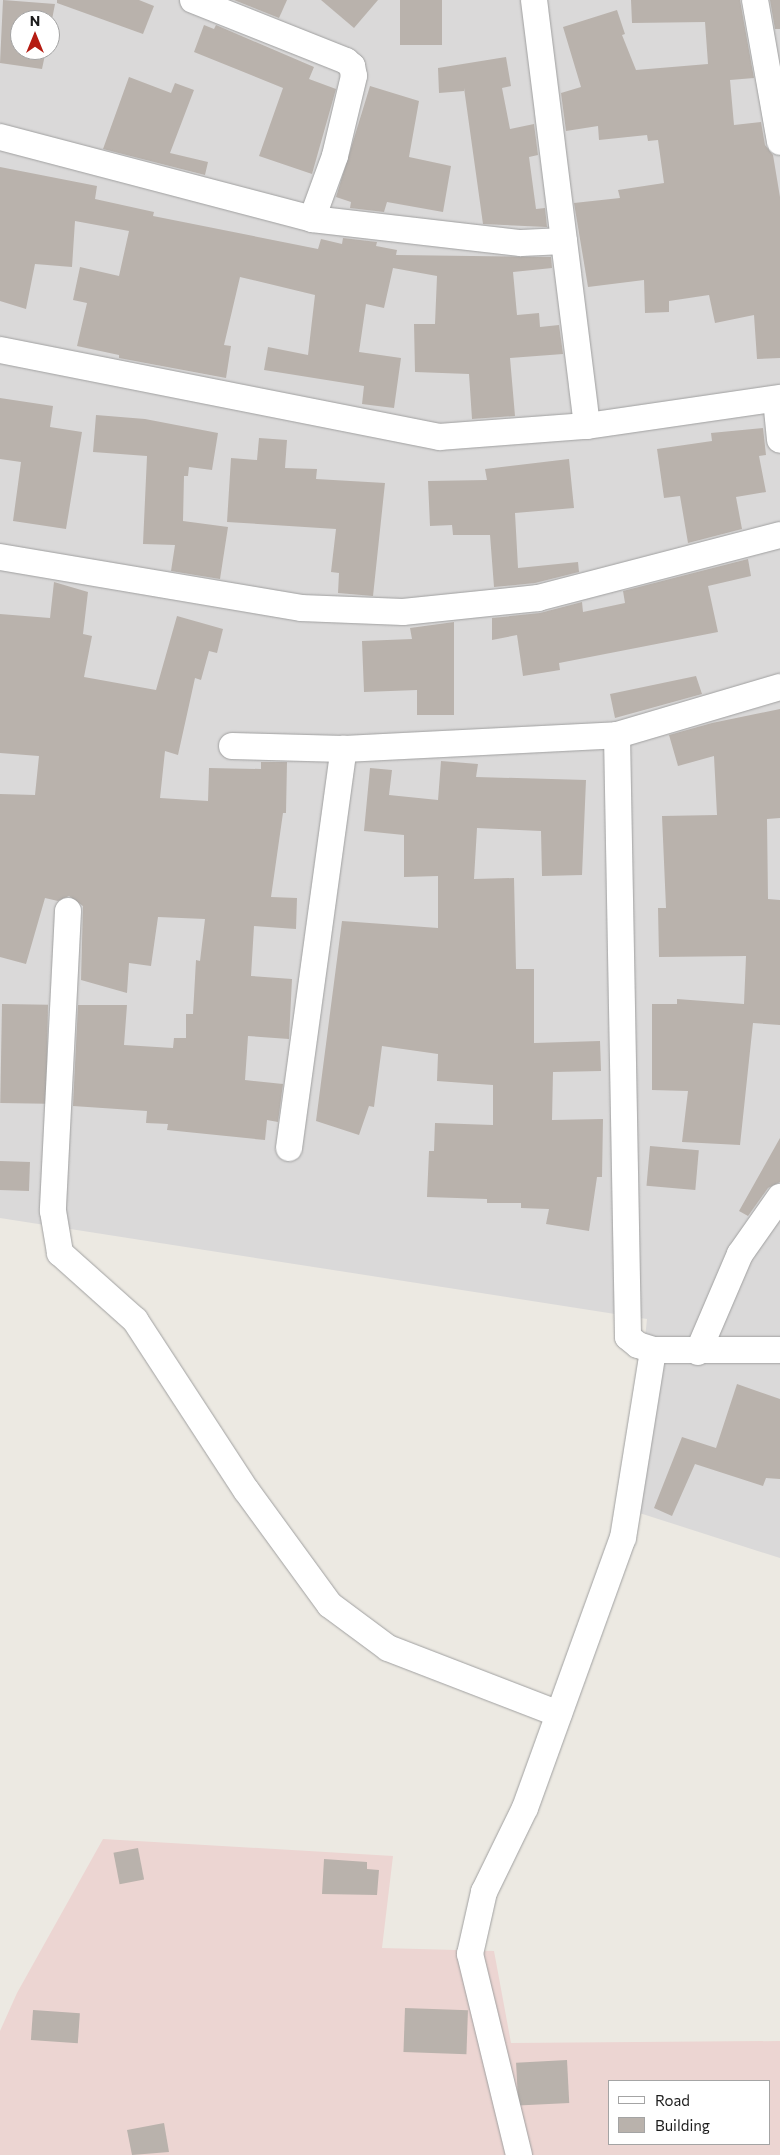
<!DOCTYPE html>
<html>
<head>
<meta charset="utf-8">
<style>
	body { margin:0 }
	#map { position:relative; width:780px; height:2155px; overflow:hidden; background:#ece9e2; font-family:Commissioner,sans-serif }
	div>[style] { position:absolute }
	.residential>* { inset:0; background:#dad9d9 }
	.commercial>* { inset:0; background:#ecd5d2 }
	.building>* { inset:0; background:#b9b2ac; transform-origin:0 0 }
	.roads { filter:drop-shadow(0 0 1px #a0a0a0) drop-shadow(0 0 1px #a0a0a0) }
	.minor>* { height:26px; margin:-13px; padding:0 13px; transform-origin:13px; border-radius:13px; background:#fff }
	span { translate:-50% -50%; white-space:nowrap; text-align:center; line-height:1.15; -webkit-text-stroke:5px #fff; paint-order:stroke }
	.legend { position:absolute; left:608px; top:2080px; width:162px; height:65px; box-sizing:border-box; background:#fff; border:1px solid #a4a4a4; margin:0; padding:6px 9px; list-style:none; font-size:15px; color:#1c1c1c }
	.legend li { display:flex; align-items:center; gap:10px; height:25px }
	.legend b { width:25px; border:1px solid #a4a4a4 }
	.north { position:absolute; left:10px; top:10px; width:50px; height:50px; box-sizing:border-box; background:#fff; border:1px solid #a4a4a4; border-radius:50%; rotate:0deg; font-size:14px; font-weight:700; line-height:20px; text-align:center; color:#1c1c1c }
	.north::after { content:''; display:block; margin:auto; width:18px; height:22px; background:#b51c12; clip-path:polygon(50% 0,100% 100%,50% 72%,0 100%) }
</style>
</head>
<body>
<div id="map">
	<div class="residential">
		<div style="clip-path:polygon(evenodd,0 0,780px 0,780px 1558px,627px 1509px,647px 1319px,0 1218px,0 0,20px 20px,50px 20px,50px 50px,20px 50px,20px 20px)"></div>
	</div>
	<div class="commercial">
		<div style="clip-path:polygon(evenodd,103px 1839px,393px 1856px,382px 1948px,494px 1951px,511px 2043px,780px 2041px,780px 2155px,0 2155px,0 2031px,17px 1993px,103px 1839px,609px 2081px,769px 2081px,769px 2144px,609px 2144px,609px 2081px)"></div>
	</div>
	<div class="building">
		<div style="clip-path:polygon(3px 0,55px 4px,50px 30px,50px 20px,20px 20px,20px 50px,46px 50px,42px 69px,0 63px)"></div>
		<div style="clip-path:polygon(57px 0,139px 0,154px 6px,143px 34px,57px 3px)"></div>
		<div style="clip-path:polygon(234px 0,287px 0,279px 18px)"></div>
		<div style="clip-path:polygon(321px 0,378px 0,354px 28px)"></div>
		<div style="left:400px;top:0;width:42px;height:45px"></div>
		<div style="clip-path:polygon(631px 0,740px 0,754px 78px,730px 80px,734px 125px,761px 122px,765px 145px,773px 155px,780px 197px,780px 358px,757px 359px,754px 315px,715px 323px,709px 295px,669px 301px,669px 312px,645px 313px,644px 280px,588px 287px,574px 203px,620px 198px,618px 190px,664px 183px,658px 140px,648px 141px,647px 135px,599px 140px,598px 126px,566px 131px,561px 93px,581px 87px,563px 27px,617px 10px,625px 34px,622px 35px,636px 70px,708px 64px,705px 22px,632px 23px)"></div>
		<div style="clip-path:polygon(770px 0,780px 0,780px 29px,775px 29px)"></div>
		<div style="clip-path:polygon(204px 25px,214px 29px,216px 25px,314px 67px,309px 79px,336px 89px,312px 174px,259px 156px,283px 88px,194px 52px)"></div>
		<div style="clip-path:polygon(506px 57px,511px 86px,502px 88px,510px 129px,534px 124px,538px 155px,529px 157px,536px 209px,545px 208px,547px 227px,483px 224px,464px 88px,464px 91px,439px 93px,438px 68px)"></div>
		<div style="clip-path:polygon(129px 77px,171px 93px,175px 83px,194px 90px,170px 153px,208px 162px,205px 175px,103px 149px)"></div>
		<div style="clip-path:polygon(370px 86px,419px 101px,409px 157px,451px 166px,443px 212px,387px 202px,384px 212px,350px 208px,351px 202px,336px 197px)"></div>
		<div style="clip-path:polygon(0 167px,97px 186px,95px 199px,154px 212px,153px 216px,318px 249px,321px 239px,342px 244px,343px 238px,377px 242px,376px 246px,397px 250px,396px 255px,551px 257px,552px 268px,513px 272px,517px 315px,539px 313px,540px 327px,559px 325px,563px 354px,510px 358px,515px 416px,472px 419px,469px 374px,415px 372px,414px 324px,435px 324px,437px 276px,393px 268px,384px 308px,366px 304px,359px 352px,401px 358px,394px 408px,362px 404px,364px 386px,264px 370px,268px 347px,308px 355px,315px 295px,240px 277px,224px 345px,231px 346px,226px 378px,119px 358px,119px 355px,77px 346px,87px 303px,73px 300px,80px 267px,119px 276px,129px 231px,75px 221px,72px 267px,35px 264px,26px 309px,0 301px)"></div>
		<div style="clip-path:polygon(0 398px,53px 406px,50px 427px,82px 432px,66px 529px,13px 521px,21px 462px,0 459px)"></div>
		<div style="clip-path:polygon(96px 415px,145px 419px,218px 433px,212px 470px,189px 467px,188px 476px,184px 476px,183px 521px,228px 527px,220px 579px,171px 571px,175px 545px,143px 544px,147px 456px,93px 452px)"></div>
		<div style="clip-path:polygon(763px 428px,766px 455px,759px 456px,766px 492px,736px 497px,742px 529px,688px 543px,680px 496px,664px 498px,657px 449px,712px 441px,711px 433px)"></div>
		<div style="clip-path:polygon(259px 438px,287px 440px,285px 468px,317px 469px,316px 479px,385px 483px,373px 596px,338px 593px,339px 573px,331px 572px,336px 529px,227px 522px,231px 458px,257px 460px)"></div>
		<div style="clip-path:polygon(569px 459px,574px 508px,515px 513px,518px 568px,578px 562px,579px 572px,535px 583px,494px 587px,490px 535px,453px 535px,452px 525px,430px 526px,428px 481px,487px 480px,485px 469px)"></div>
		<div style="clip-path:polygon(748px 559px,751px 576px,708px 586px,718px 632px,559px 663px,560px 670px,523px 676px,517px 635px,492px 640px,492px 618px,540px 613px,582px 602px,583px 612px,625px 603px,623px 591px)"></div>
		<div style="clip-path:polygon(54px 582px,88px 592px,83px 634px,92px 636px,84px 677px,156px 690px,177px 616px,223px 629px,217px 653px,209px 651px,201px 680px,195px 678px,178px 755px,165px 751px,160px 798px,208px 801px,209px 768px,261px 769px,261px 762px,287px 762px,286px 813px,283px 813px,271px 897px,297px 898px,296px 929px,254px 926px,251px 976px,292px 979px,289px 1039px,248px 1036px,245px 1080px,283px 1084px,278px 1122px,267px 1120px,265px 1140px,167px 1130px,168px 1124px,146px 1123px,147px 1111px,73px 1106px,78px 1005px,127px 1005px,124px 1045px,173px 1048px,174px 1038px,186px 1038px,186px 1014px,193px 1014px,196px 960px,200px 961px,205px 919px,158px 917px,151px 966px,129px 963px,127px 993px,81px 980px,83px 906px,69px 896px,58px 901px,45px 898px,26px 964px,0 957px,0 794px,35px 795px,39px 756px,0 753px,0 614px,50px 618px)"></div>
		<div style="clip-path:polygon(454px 622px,454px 715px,417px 715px,417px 690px,364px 692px,362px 641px,412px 639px,410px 628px)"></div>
		<div style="clip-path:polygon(696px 676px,702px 694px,615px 718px,610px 694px)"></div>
		<div style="clip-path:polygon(780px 709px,780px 818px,767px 819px,768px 899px,780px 900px,780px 1025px,753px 1023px,740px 1145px,682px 1142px,688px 1091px,652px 1090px,652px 1004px,677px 1004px,677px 999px,744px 1004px,746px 956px,659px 957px,658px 908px,666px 908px,662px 816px,717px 815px,714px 756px,678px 766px,669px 735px,712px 723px)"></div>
		<div style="clip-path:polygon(441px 761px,478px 764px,476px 777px,586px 780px,582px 875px,542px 876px,541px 831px,477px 828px,474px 879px,514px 878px,516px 969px,534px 969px,534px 1043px,600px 1041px,601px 1071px,553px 1072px,552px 1120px,603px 1119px,602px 1177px,597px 1177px,589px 1231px,546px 1224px,549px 1209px,521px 1208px,521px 1203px,487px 1203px,487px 1199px,427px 1197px,429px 1151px,434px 1151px,435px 1123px,493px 1125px,493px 1085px,437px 1081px,438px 1054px,382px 1046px,374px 1107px,369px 1106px,359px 1135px,316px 1121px,342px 921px,438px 928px,438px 876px,404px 877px,404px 835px,364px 831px,370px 768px,392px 770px,389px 795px,438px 800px)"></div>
		<div style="left:2px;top:1004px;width:46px;height:99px;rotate:1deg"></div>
		<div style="clip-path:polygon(780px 1138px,780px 1182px,768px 1188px,748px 1216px,739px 1211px)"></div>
		<div style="left:650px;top:1146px;width:49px;height:40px;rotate:5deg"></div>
		<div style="left:0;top:1161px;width:30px;height:29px;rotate:2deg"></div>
		<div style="clip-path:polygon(737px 1384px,780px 1399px,780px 1479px,766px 1478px,763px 1486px,695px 1464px,672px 1516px,654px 1508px,682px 1437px,716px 1448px)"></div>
		<div style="left:138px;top:1848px;width:32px;height:25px;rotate:79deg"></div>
		<div style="clip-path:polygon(324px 1859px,367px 1862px,367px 1869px,379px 1870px,377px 1895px,322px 1894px)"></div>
		<div style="left:405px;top:2008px;width:63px;height:44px;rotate:2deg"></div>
		<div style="left:33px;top:2010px;width:47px;height:30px;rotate:4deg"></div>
		<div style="left:567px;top:2060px;width:43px;height:51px;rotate:87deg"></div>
		<div style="clip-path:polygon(164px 2123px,169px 2152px,132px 2155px,127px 2130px)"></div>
	</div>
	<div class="roads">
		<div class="minor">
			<div style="left:193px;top:0;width:165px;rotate:21.7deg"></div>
			<div style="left:346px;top:61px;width:8px;rotate:40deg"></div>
			<div style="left:352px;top:66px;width:10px;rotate:79deg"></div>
			<div style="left:354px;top:76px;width:82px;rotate:103.4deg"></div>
			<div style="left:335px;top:156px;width:67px;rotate:110.1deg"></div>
			<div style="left:534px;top:0;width:429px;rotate:82.9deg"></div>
			<div style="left:755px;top:0;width:144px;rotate:80deg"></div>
			<div style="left:0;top:137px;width:323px;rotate:14.7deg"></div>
			<div style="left:312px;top:219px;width:210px;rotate:6.6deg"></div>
			<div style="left:521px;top:243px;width:43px;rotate:-2.7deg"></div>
			<div style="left:0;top:350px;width:448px;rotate:11.2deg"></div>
			<div style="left:439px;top:437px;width:148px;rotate:-4.3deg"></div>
			<div style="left:587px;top:426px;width:195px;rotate:-8.3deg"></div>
			<div style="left:776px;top:399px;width:41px;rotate:84.4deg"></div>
			<div style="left:0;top:557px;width:305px;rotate:9.6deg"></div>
			<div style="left:301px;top:608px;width:102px;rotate:2.2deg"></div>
			<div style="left:403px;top:612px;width:136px;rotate:-5.9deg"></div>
			<div style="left:538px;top:598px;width:250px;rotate:-14.6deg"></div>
			<div style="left:617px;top:735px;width:602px;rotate:88.95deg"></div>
			<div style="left:628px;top:1337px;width:13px;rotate:39deg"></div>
			<div style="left:638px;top:1345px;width:16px;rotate:18deg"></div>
			<div style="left:653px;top:1350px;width:127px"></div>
			<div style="left:232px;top:746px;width:112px;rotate:1.5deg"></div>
			<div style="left:344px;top:749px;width:273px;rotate:-2.9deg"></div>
			<div style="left:617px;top:735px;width:170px;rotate:-16.4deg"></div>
			<div style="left:68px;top:911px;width:300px;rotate:92.9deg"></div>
			<div style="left:53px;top:1211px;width:43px;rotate:80.5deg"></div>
			<div style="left:60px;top:1253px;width:101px;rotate:41.8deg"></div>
			<div style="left:135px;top:1320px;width:203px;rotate:56.9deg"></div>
			<div style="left:246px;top:1490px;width:142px;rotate:53.9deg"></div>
			<div style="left:330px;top:1605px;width:72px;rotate:36.6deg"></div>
			<div style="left:388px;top:1648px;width:183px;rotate:21.1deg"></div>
			<div style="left:289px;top:1148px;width:403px;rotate:-82.2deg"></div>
			<div style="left:698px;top:1352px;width:107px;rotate:-66.8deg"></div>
			<div style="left:740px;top:1254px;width:70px;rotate:-54.9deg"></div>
			<div style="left:519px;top:2155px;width:207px;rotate:-103.7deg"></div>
			<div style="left:470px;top:1954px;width:64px;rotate:-77.3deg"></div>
			<div style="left:484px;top:1892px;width:93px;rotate:-64deg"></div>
			<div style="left:525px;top:1808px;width:287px;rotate:-70.1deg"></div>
			<div style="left:623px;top:1538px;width:190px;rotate:-80.9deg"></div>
		</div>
	</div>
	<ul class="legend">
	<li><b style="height:6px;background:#fff"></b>Road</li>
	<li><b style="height:14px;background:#b9b2ac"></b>Building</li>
	</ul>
	<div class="north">N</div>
</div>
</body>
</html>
